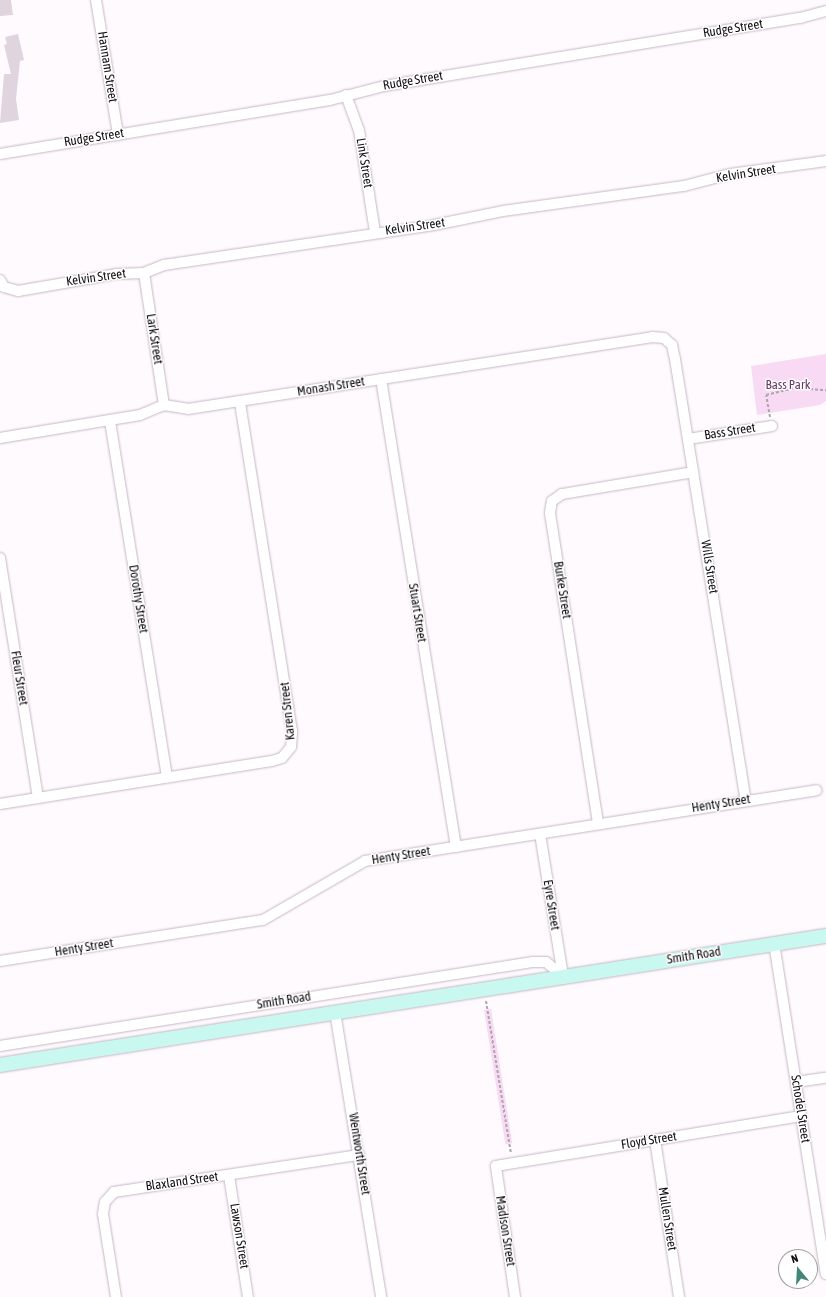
<!DOCTYPE html>
<html>
<head>
<meta charset="utf-8">
<style>
	body { margin:0 }
	#map { position:relative; width:826px; height:1297px; overflow:hidden; background:#fffafe; font-family:"Asap Condensed",sans-serif }
	div>[style] { position:absolute }
	.green>* { inset:0; background:#f8daf5; transform-origin:0 0 }
	.building>* { inset:0; background:#e0d4df }
	.path>* { height:2px; margin-top:-1px; transform-origin:0; background:repeating-linear-gradient(90deg,#aba7aa 0 3px,transparent 0 5px) }
	.roads { filter:drop-shadow(0 0 1px #c5b8c3) drop-shadow(0 0 1px #c5b8c3) }
	.street>* { height:10px; margin:-5px; padding:0 5px; transform-origin:5px; border-radius:5px; background:#fff }
	.secondary>* { height:14px; margin:-7px; padding:0 7px; transform-origin:7px; border-radius:7px; background:#c8f8f0 }
	span { translate:-50% -50%; white-space:nowrap; text-align:center; line-height:1.15; -webkit-text-stroke:3px #fff; paint-order:stroke }
	.street-label { font-size:13px; color:#120e11 }
	.park-label { font-size:13px; color:#683866 }
	.north { position:absolute; left:778px; top:1249px; width:40px; height:40px; box-sizing:border-box; background:#fff; border:1px solid #a09fa0; border-radius:50%; rotate:342deg; font-size:11px; font-weight:700; line-height:16px; text-align:center; color:#120e11 }
	.north::after { content:''; display:block; margin:auto; width:14px; height:18px; background:#428678; clip-path:polygon(50% 0,100% 100%,50% 72%,0 100%) }
</style>
</head>
<body>
<div id="map">
	<div class="green">
		<div style="clip-path:polygon(826px 354px,826px 401px,820px 405px,757px 415px,751px 366px)"></div>
		<div style="left:491px;top:1009px;width:136px;height:7px;rotate:81deg"></div>
	</div>
	<div class="building">
		<div style="clip-path:polygon(0 0,11px 0,13px 15px,0 16px)"></div>
		<div style="clip-path:polygon(18px 34px,24px 60px,20px 61px,16px 99px,19px 120px,0 123px,4px 74px,11px 74px,4px 45px,7px 44px,5px 37px)"></div>
	</div>
	<div class="path">
		<div style="left:770px;top:417px;width:22px;rotate:-100deg"></div>
		<div style="left:766px;top:395px;width:30px;rotate:-14deg"></div>
		<div style="left:795px;top:388px;width:31px;rotate:4deg"></div>
		<div style="left:486px;top:1001px;width:154px;rotate:80.7deg"></div>
	</div>
	<div class="roads">
		<div class="street">
			<div style="left:96px;top:0;width:137px;rotate:80.7deg"></div>
			<div style="left:346px;top:95px;width:37px;rotate:70deg"></div>
			<div style="left:359px;top:130px;width:103px;rotate:81.1deg"></div>
			<div style="left:0;top:154px;width:334px;rotate:-9.3deg"></div>
			<div style="left:330px;top:100px;width:56px;rotate:-14.5deg"></div>
			<div style="left:384px;top:86px;width:422px;rotate:-9.3deg"></div>
			<div style="left:800px;top:18px;width:27px;rotate:-15deg"></div>
			<div style="left:144px;top:273px;width:134px;rotate:81.4deg"></div>
			<div style="left:0;top:280px;width:8px;rotate:60deg"></div>
			<div style="left:4px;top:287px;width:15px;rotate:16deg"></div>
			<div style="left:18px;top:291px;width:99px;rotate:-9.8deg"></div>
			<div style="left:116px;top:274px;width:28px;rotate:-2deg"></div>
			<div style="left:144px;top:273px;width:22px;rotate:-22deg"></div>
			<div style="left:164px;top:265px;width:273px;rotate:-8.4deg"></div>
			<div style="left:434px;top:225px;width:70px;rotate:-11.5deg"></div>
			<div style="left:503px;top:211px;width:183px;rotate:-7.9deg"></div>
			<div style="left:684px;top:186px;width:48px;rotate:-14.6deg"></div>
			<div style="left:730px;top:174px;width:97px;rotate:-7.7deg"></div>
			<div style="left:381px;top:379px;width:474px;rotate:80.9deg"></div>
			<div style="left:110px;top:421px;width:361px;rotate:80.9deg"></div>
			<div style="left:0;top:438px;width:142px;rotate:-9.3deg"></div>
			<div style="left:140px;top:415px;width:26px;rotate:-23deg"></div>
			<div style="left:164px;top:405px;width:24px;rotate:9deg"></div>
			<div style="left:188px;top:409px;width:470px;rotate:-8.8deg"></div>
			<div style="left:652px;top:337px;width:12px;rotate:5deg"></div>
			<div style="left:664px;top:338px;width:11px;rotate:41deg"></div>
			<div style="left:672px;top:345px;width:14px;rotate:78deg"></div>
			<div style="left:675px;top:359px;width:447px;rotate:80.9deg"></div>
			<div style="left:688px;top:439px;width:85px;rotate:-8.8deg"></div>
			<div style="left:0;top:558px;width:243px;rotate:81deg"></div>
			<div style="left:0;top:804px;width:275px;rotate:-9deg"></div>
			<div style="left:272px;top:761px;width:10px;rotate:-17deg"></div>
			<div style="left:282px;top:758px;width:14px;rotate:-51deg"></div>
			<div style="left:291px;top:747px;width:16px;rotate:-86deg"></div>
			<div style="left:292px;top:731px;width:334px;rotate:-99deg"></div>
			<div style="left:598px;top:823px;width:314px;rotate:-98.8deg"></div>
			<div style="left:550px;top:513px;width:12px;rotate:-81deg"></div>
			<div style="left:552px;top:501px;width:12px;rotate:-35deg"></div>
			<div style="left:562px;top:494px;width:133px;rotate:-9.5deg"></div>
			<div style="left:540px;top:834px;width:144px;rotate:80.8deg"></div>
			<div style="left:774px;top:943px;width:335px;rotate:81.1deg"></div>
			<div style="left:0;top:961px;width:266px;rotate:-8.9deg"></div>
			<div style="left:263px;top:920px;width:118px;rotate:-30deg"></div>
			<div style="left:365px;top:861px;width:457px;rotate:-8.9deg"></div>
			<div style="left:335px;top:1012px;width:289px;rotate:80.8deg"></div>
			<div style="left:0;top:1046px;width:540px;rotate:-8.96deg"></div>
			<div style="left:533px;top:962px;width:13px"></div>
			<div style="left:546px;top:962px;width:22px;rotate:39deg"></div>
			<div style="left:796px;top:1082px;width:30px;rotate:-8deg"></div>
			<div style="left:655px;top:1140px;width:159px;rotate:81.3deg"></div>
			<div style="left:229px;top:1176px;width:122px;rotate:81.1deg"></div>
			<div style="left:116px;top:1297px;width:84px;rotate:-98.9deg"></div>
			<div style="left:103px;top:1214px;width:12px;rotate:-81deg"></div>
			<div style="left:105px;top:1202px;width:13px;rotate:-48deg"></div>
			<div style="left:114px;top:1192px;width:248px;rotate:-8.6deg"></div>
			<div style="left:515px;top:1297px;width:132px;rotate:-98.3deg"></div>
			<div style="left:496px;top:1166px;width:309px;rotate:-9.3deg"></div>
		</div>
		<div class="secondary">
			<div style="left:0;top:1065px;width:836px;rotate:-8.88deg"></div>
		</div>
	</div>
	<div class="street-label">
		<span style="left:733px;top:29px;rotate:-9deg">Rudge Street</span>
		<span style="left:107px;top:67px;rotate:81deg">Hannam Street</span>
		<span style="left:413px;top:81px;rotate:-10deg">Rudge Street</span>
		<span style="left:94px;top:138px;rotate:-9deg">Rudge Street</span>
		<span style="left:364px;top:163px;rotate:81deg">Link Street</span>
		<span style="left:746px;top:174px;rotate:-9deg">Kelvin Street</span>
		<span style="left:415px;top:227px;rotate:-8deg">Kelvin Street</span>
		<span style="left:96px;top:278px;rotate:-8deg">Kelvin Street</span>
		<span style="left:154px;top:339px;rotate:81deg">Lark Street</span>
		<span style="left:331px;top:387px;rotate:-9deg">Monash Street</span>
		<span style="left:730px;top:432px;rotate:-9deg">Bass Street</span>
		<span style="left:709px;top:567px;rotate:81deg">Wills Street</span>
		<span style="left:562px;top:590px;rotate:81deg">Burke Street</span>
		<span style="left:138px;top:599px;rotate:81deg">Dorothy Street</span>
		<span style="left:417px;top:613px;rotate:81deg">Stuart Street</span>
		<span style="left:19px;top:678px;rotate:81deg">Fleur Street</span>
		<span style="left:288px;top:711px;rotate:-96deg">Karen Street</span>
		<span style="left:721px;top:804px;rotate:-9deg">Henty Street</span>
		<span style="left:401px;top:856px;rotate:-9deg">Henty Street</span>
		<span style="left:551px;top:905px;rotate:81deg">Eyre Street</span>
		<span style="left:84px;top:948px;rotate:-9deg">Henty Street</span>
		<span style="left:694px;top:956px;rotate:-9deg">Smith Road</span>
		<span style="left:284px;top:1001px;rotate:-9deg">Smith Road</span>
		<span style="left:800px;top:1109px;rotate:81deg">Schodel Street</span>
		<span style="left:649px;top:1141px;rotate:-9deg">Floyd Street</span>
		<span style="left:359px;top:1154px;rotate:81deg">Wentworth Street</span>
		<span style="left:182px;top:1182px;rotate:-8deg">Blaxland Street</span>
		<span style="left:667px;top:1219px;rotate:81deg">Mullen Street</span>
		<span style="left:505px;top:1231px;rotate:81deg">Madison Street</span>
		<span style="left:239px;top:1236px;rotate:81deg">Lawson Street</span>
	</div>
	<div class="park-label">
		<span style="left:788px;top:385px">Bass Park</span>
	</div>
	<div class="north">N</div>
</div>
</body>
</html>
